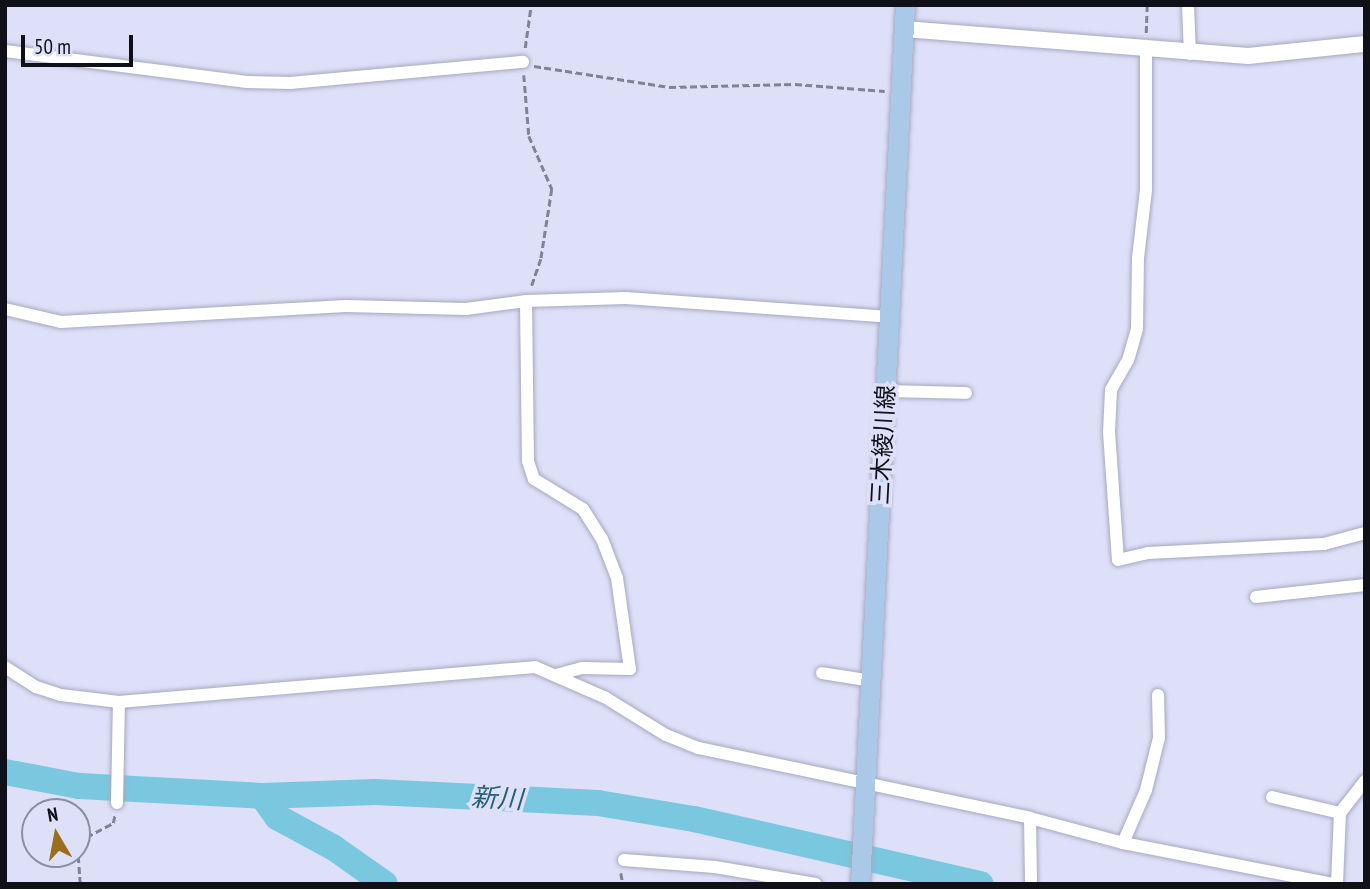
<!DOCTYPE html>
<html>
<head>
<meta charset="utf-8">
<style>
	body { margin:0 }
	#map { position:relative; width:1370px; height:889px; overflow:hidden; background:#dee0f9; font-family:"PT Sans Narrow","Noto Sans JP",sans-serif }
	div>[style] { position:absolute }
	.river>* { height:26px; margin:-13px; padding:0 13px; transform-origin:13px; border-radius:13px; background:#79c8e0 }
	.path>* { height:2.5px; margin-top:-1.25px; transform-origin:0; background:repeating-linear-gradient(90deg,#818294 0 7px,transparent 0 10.5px) }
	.roads { filter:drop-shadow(0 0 2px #a6a8bf) drop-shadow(0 0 2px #a6a8bf) }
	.minor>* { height:12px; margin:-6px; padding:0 6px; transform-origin:6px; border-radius:6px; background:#fff }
	.tertiary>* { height:16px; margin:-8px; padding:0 8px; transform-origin:8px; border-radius:8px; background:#fff }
	.primary>* { height:19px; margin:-9.5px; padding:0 9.5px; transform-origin:9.5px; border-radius:9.5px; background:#aac9e9 }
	span { translate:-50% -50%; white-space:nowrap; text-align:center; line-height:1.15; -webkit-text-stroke:7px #dee0f9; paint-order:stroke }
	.street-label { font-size:24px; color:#101018 }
	.water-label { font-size:26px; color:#206071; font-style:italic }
	.frame { position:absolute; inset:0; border:7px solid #101018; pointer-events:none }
	.north { position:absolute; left:21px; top:798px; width:70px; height:70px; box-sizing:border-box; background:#dee0f9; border:2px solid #8c8d9f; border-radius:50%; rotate:350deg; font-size:19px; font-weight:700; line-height:28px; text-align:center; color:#101018 }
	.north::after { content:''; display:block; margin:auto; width:24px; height:32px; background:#9b6e1e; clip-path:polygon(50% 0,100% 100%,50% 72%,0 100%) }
	.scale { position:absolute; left:21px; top:35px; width:112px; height:32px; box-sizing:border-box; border:4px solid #101018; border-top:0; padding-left:9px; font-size:21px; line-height:24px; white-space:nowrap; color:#101018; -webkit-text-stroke:5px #dee0f9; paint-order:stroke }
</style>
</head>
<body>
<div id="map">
	<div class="river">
		<div style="left:5px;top:772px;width:75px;rotate:10.7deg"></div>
		<div style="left:79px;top:786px;width:183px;rotate:3.1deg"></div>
		<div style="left:262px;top:796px;width:113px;rotate:-2deg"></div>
		<div style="left:375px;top:792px;width:223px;rotate:2.8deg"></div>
		<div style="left:598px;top:803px;width:97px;rotate:9.5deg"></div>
		<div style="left:694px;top:819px;width:294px;rotate:12.8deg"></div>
		<div style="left:262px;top:796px;width:26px;rotate:54deg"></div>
		<div style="left:277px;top:817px;width:65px;rotate:28.5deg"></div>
		<div style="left:334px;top:848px;width:62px;rotate:35.2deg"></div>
	</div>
	<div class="path">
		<div style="left:1146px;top:33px;width:28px;rotate:-88deg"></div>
		<div style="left:525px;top:48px;width:43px;rotate:-82.1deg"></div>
		<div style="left:534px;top:66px;width:137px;rotate:8.8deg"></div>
		<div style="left:669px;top:87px;width:126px;rotate:-1.4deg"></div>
		<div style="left:795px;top:84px;width:90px;rotate:4.4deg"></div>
		<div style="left:524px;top:75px;width:61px;rotate:85.3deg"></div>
		<div style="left:529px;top:136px;width:58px;rotate:66.5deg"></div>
		<div style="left:552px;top:189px;width:71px;rotate:98.9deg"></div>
		<div style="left:541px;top:259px;width:31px;rotate:109deg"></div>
		<div style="left:621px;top:873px;width:11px;rotate:80deg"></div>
		<div style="left:80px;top:884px;width:42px;rotate:-94.1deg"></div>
		<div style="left:77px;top:842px;width:41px;rotate:-27.8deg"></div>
		<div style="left:113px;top:823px;width:9px;rotate:-77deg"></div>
	</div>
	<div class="roads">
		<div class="minor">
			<div style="left:1188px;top:5px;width:49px;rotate:87.7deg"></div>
			<div style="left:1146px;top:50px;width:140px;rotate:90deg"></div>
			<div style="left:1146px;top:190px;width:68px;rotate:96.7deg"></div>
			<div style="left:1138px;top:258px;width:71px;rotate:90.8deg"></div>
			<div style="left:1137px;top:329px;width:32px;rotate:106deg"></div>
			<div style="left:1128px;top:360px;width:34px;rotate:120deg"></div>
			<div style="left:1111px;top:390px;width:42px;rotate:92.7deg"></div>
			<div style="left:1109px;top:432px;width:128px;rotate:86deg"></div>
			<div style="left:1118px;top:560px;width:31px;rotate:-13deg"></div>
			<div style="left:1148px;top:553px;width:176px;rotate:-2.9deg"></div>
			<div style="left:1324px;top:544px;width:42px;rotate:-15deg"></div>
			<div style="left:5px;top:51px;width:244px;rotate:7.3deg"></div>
			<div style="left:247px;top:82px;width:43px;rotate:1.3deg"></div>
			<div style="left:290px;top:83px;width:234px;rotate:-5.2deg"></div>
			<div style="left:526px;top:301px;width:160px;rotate:89.3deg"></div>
			<div style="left:528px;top:461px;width:19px;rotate:72deg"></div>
			<div style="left:534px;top:479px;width:57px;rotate:31.5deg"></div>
			<div style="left:583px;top:509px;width:36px;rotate:58deg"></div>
			<div style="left:602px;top:539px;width:42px;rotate:69deg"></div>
			<div style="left:617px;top:578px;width:92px;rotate:81.9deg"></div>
			<div style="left:630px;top:669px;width:48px;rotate:-178.8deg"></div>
			<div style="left:582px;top:668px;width:27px;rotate:165deg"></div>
			<div style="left:5px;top:309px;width:57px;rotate:13.1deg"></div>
			<div style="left:61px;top:322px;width:285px;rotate:-3.2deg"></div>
			<div style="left:346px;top:306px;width:120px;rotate:1.4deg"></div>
			<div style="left:466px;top:309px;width:61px;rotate:-7.6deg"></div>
			<div style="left:526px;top:301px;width:100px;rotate:-1.7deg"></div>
			<div style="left:626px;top:298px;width:264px;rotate:4.1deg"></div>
			<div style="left:885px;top:391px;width:81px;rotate:1.4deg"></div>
			<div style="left:1256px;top:597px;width:110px;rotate:-6.3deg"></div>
			<div style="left:5px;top:667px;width:37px;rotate:33deg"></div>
			<div style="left:36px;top:687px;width:26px;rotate:18deg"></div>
			<div style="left:61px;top:695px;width:58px;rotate:6.9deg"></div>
			<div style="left:119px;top:702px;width:417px;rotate:-4.8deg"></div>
			<div style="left:535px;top:667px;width:77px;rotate:23.6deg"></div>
			<div style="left:606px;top:698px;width:70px;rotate:31.7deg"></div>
			<div style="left:666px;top:735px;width:35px;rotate:22deg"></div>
			<div style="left:699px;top:748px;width:338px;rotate:11.9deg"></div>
			<div style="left:1030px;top:818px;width:96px;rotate:15deg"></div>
			<div style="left:1123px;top:843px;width:215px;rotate:11deg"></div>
			<div style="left:822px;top:673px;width:51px;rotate:9.1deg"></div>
			<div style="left:1272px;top:797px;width:70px;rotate:13.2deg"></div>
			<div style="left:117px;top:803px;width:101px;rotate:-88.9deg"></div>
			<div style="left:1030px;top:818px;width:66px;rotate:89.1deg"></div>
			<div style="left:1123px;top:843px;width:58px;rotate:-66.5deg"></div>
			<div style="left:1146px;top:790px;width:54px;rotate:-76deg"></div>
			<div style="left:1159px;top:738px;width:43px;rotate:-91.3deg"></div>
			<div style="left:624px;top:860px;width:91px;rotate:4.4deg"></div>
			<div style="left:715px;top:867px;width:102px;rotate:9.6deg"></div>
			<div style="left:1337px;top:884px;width:71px;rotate:-87.6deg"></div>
			<div style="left:1340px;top:813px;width:41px;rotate:-52deg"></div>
		</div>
		<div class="tertiary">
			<div style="left:904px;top:29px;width:345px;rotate:4.5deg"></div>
			<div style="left:1248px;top:56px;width:118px;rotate:-5.9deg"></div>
		</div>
		<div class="primary">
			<div style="left:860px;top:884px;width:880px;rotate:-87.07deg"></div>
		</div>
	</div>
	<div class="street-label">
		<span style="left:883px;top:445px;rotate:-87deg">三木綾川線</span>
	</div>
	<div class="water-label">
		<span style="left:497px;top:798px;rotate:3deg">新川</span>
	</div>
	<div class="frame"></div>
	<div class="north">N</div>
	<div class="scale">50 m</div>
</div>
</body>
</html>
